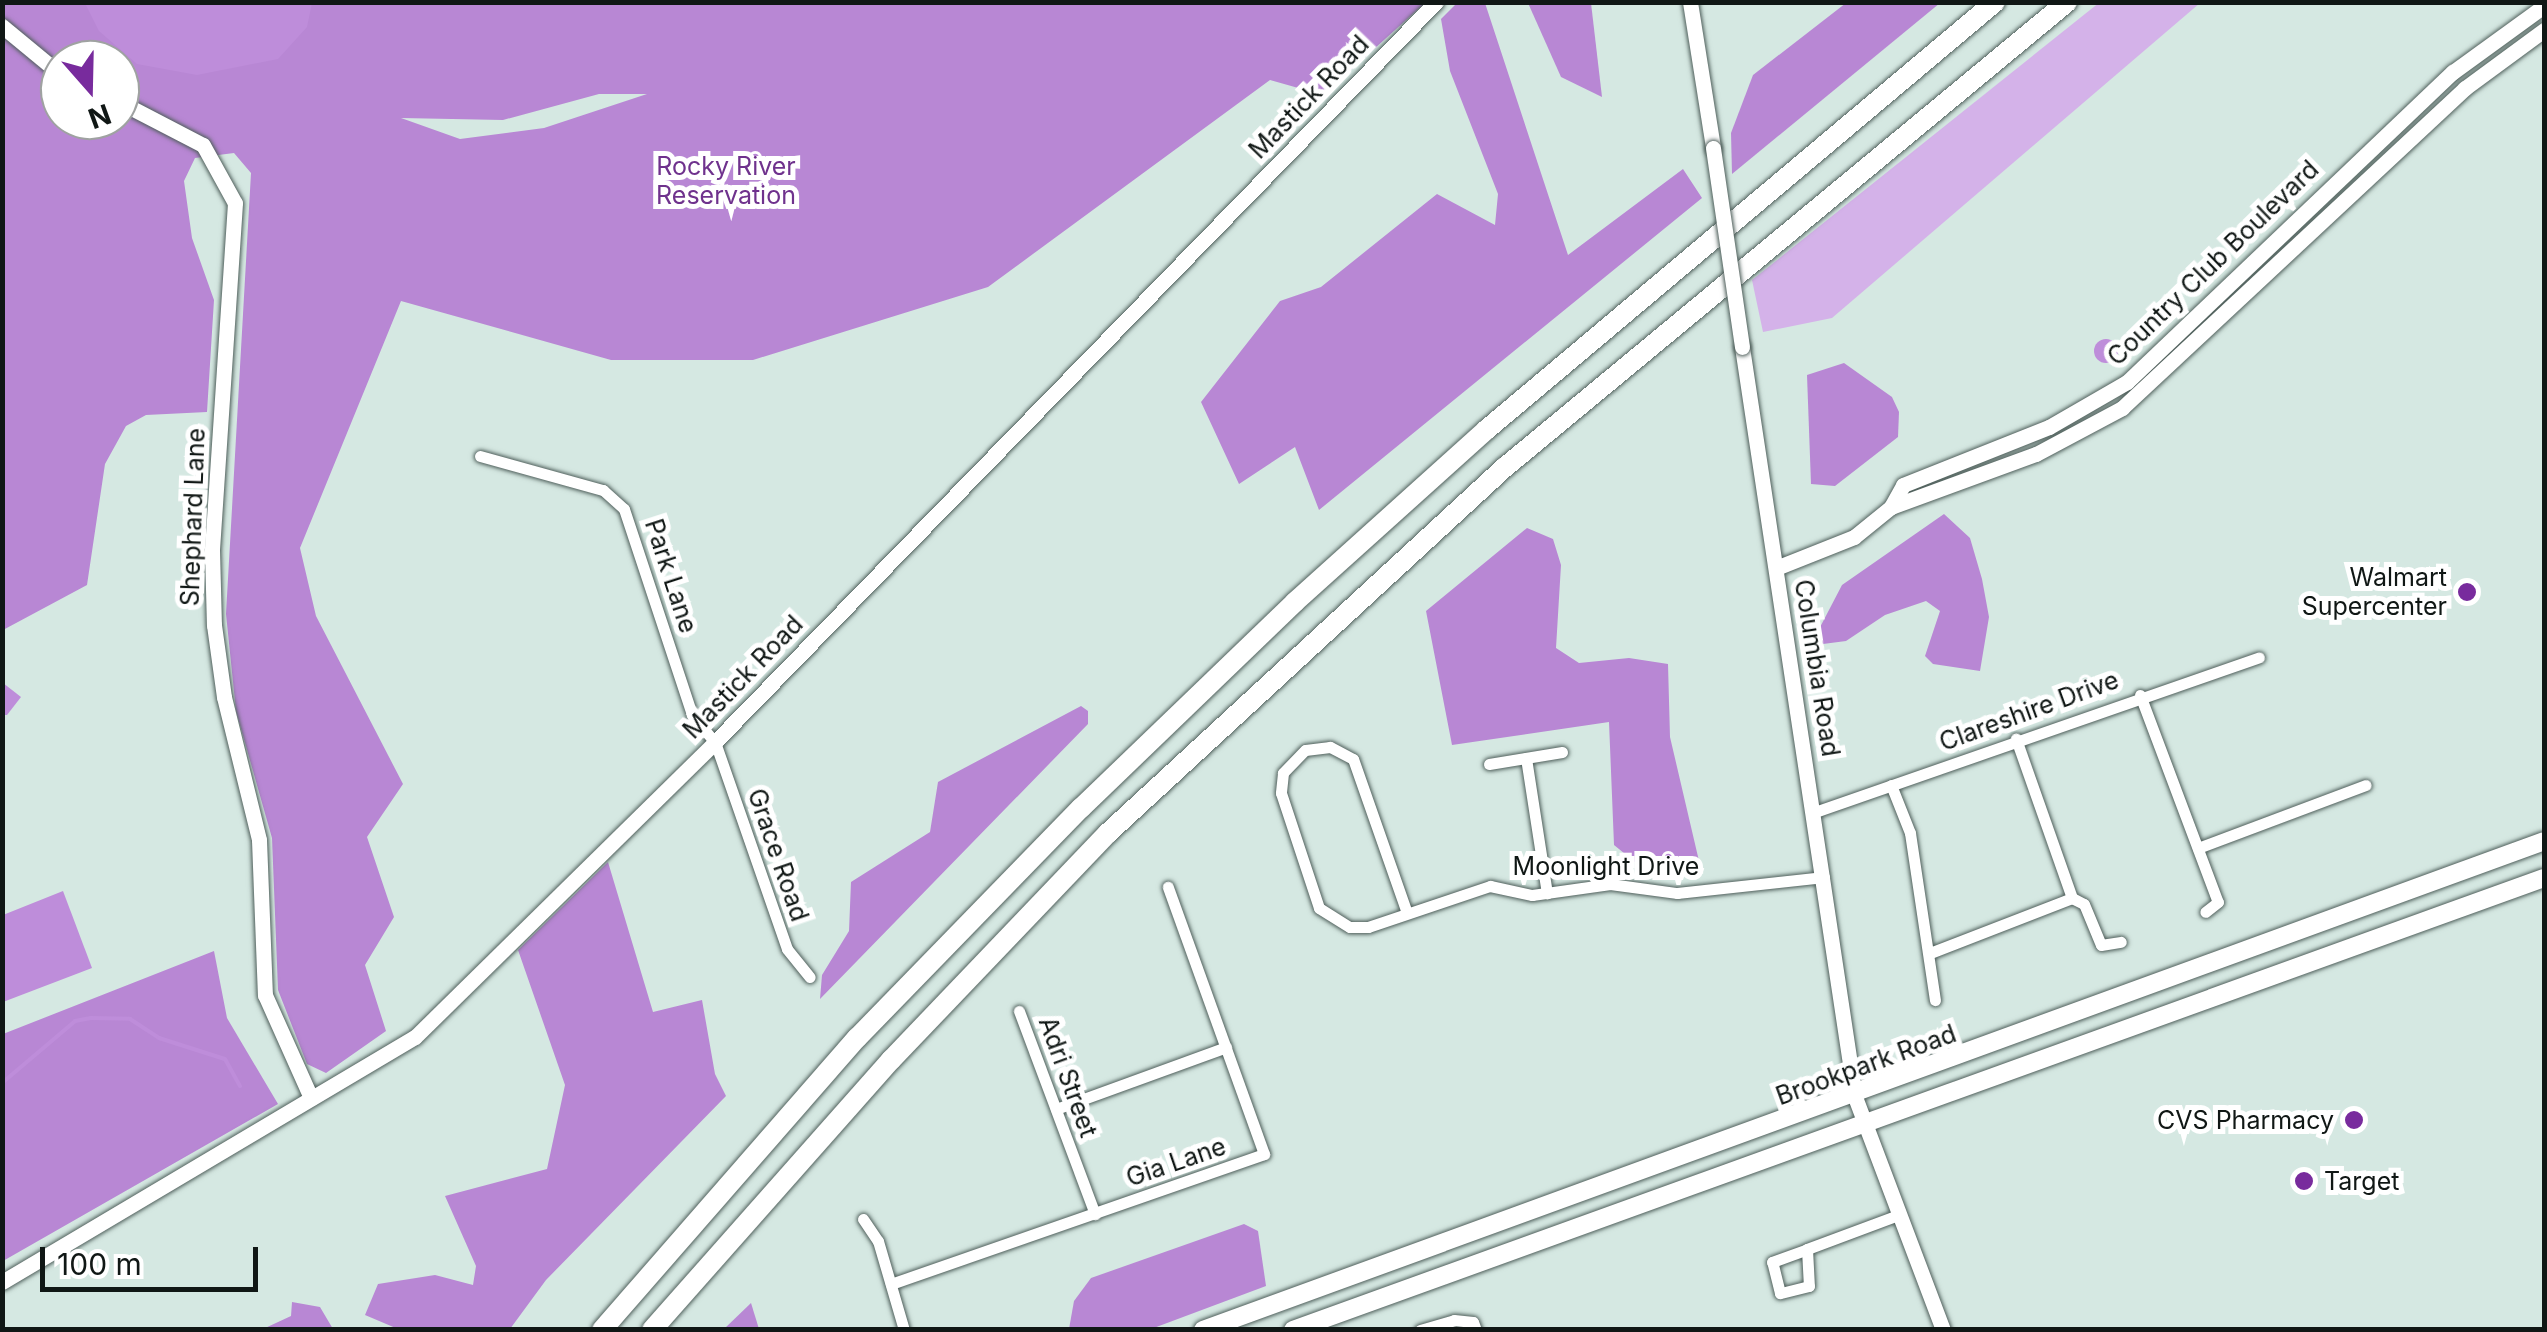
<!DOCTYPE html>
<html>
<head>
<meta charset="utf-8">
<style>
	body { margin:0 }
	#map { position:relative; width:2547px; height:1332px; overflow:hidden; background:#d5e8e2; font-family:Inter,sans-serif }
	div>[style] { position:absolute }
	.green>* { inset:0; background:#d4b2e9 }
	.forest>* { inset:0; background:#b887d4 }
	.water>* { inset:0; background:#be8dda }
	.round { border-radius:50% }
	.stream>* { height:4px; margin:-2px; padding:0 2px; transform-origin:2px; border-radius:2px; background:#be8dda }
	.roads { filter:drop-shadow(0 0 2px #4f5f5b) drop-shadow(0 0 2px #4f5f5b) }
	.street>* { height:11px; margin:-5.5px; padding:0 5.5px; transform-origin:5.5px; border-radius:5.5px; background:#fff }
	.secondary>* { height:15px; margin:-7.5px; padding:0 7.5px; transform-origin:7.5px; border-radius:7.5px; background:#fff }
	.primary>* { height:18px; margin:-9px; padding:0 9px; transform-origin:9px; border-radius:9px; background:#fff }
	.highway>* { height:20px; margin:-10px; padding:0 10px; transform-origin:10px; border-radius:10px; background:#fff }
	.bridges { filter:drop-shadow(0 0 2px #4f5f5b) drop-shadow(0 0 2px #4f5f5b) }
	.secondary-bridge>* { height:15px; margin:-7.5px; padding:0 7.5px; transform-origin:7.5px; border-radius:7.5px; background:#fff }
	.dots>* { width:28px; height:28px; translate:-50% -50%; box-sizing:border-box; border:5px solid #fff; border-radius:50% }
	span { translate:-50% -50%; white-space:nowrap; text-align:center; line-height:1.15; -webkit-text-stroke:10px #fff; paint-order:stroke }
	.street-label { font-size:25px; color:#101715 }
	.park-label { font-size:25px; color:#6f328d }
	.poi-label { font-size:25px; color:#101715 }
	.right { translate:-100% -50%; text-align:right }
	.left { translate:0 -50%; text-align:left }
	.frame { position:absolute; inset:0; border:5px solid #101715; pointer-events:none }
	.north { position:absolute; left:40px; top:40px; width:100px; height:100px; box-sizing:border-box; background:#fff; border:2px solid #9fa2a1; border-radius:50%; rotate:160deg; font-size:28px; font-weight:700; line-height:40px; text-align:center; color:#101715 }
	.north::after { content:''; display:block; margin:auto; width:35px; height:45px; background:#782b9d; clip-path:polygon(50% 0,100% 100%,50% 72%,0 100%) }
	.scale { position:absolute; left:40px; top:1247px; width:218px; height:45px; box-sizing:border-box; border:5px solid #101715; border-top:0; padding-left:12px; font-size:30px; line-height:35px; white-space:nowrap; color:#101715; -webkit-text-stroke:8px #fff; paint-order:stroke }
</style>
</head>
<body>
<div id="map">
	<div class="green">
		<div style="clip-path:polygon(2100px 2px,2200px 3px,1832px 318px,1763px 332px,1752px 280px)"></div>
	</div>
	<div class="forest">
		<div style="clip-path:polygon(evenodd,3px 3px,1425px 3px,1323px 95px,1270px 80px,988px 287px,753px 360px,611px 360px,401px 301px,300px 548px,316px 616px,403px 784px,367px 837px,394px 917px,365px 965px,386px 1031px,326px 1073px,307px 1064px,278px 990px,272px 838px,236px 711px,226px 614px,251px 173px,234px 153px,195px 158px,184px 181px,192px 238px,214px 300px,207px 412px,146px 415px,126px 426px,105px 464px,87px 585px,3px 630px,3px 3px,60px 60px,120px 60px,120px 120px,60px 120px,60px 60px,3px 3px,599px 94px,647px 94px,544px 128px,460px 139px,401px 118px,503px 120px,599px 94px)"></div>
		<div style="clip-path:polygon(1457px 3px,1485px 3px,1568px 255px,1683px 169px,1702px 198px,1319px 510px,1295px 447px,1239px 484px,1201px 402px,1280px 301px,1321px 287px,1437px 194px,1495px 225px,1498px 194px,1450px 71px,1441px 19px)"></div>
		<div style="clip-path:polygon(1528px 3px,1591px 3px,1602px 97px,1561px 77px)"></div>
		<div style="clip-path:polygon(1846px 3px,1940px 3px,1732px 174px,1731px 133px,1753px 75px)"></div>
		<div style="clip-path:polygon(1844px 363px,1892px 397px,1899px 412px,1898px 437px,1835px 486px,1811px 484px,1807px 375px)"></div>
		<div style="clip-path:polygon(1944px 514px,1970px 538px,1982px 579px,1989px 617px,1980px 671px,1933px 664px,1925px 656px,1940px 611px,1926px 601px,1885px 615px,1846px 641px,1823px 644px,1817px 633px,1842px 585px)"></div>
		<div style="clip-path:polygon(1527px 528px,1553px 539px,1561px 565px,1556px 648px,1579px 663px,1629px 658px,1668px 664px,1670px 737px,1699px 861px,1656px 879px,1614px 845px,1609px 722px,1452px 745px,1426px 611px)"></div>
		<div style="clip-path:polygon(1081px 706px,1088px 711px,1088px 724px,820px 999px,822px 975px,849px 931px,851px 882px,930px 832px,938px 782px)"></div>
		<div style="clip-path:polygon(608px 862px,653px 1012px,702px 1000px,715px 1074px,726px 1096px,546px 1280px,510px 1329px,398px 1329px,365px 1315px,378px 1284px,435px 1275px,473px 1285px,476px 1266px,445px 1196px,547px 1169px,565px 1085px,518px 950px)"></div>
		<div style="clip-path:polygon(214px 951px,227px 1018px,278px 1104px,3px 1261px,3px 1034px)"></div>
		<div style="clip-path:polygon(1244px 1224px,1258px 1231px,1266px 1286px,1151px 1329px,1069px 1329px,1074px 1301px,1091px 1278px)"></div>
		<div style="clip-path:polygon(292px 1302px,320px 1307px,333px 1329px,263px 1329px,291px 1316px)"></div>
		<div style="clip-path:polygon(751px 1303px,759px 1329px,724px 1329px)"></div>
	</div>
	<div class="water">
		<div style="clip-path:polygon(85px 3px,312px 3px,307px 27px,278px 59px,197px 75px,137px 64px,99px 31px)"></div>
		<div class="round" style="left:2094px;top:339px;width:24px;height:24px"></div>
		<div style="clip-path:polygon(3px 683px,21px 697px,7px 715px,3px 715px)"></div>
		<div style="clip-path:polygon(63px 891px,92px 968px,3px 1002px,3px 915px)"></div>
	</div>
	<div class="stream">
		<div style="left:2px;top:1083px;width:96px;rotate:-40.3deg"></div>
		<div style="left:75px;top:1021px;width:16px;rotate:-11deg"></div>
		<div style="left:91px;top:1018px;width:39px;rotate:1deg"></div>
		<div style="left:130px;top:1019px;width:35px;rotate:33deg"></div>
		<div style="left:159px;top:1038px;width:69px;rotate:17.7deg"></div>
		<div style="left:225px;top:1059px;width:31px;rotate:61deg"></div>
	</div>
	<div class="roads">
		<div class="street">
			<div style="left:480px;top:456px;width:128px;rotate:15.5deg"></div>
			<div style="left:603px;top:490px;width:28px;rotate:42deg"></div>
			<div style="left:624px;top:509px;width:217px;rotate:71.7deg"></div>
			<div style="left:692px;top:715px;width:35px;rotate:50deg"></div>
			<div style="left:715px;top:742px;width:219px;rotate:70.8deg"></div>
			<div style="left:787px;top:949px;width:36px;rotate:51deg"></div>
			<div style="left:2140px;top:695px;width:221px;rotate:69.4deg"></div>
			<div style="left:2218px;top:902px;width:16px;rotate:142deg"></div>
			<div style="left:1526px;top:758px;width:137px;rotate:81.2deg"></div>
			<div style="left:1489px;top:764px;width:74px;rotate:-9.3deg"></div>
			<div style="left:1891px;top:785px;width:52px;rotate:68.4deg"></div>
			<div style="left:1910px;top:833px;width:169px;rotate:81.5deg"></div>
			<div style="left:1815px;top:812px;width:470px;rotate:-19.2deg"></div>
			<div style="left:2198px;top:848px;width:179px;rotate:-20.6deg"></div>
			<div style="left:2072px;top:898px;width:13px;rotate:27deg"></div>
			<div style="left:2084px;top:904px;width:44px;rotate:67.5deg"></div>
			<div style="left:2101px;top:945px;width:20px;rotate:-9deg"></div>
			<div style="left:1407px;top:913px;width:163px;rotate:-109.3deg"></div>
			<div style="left:1353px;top:759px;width:26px;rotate:-152deg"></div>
			<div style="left:1330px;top:747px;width:25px;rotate:173deg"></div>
			<div style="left:1305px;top:750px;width:32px;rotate:134deg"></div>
			<div style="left:1283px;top:773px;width:20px;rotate:96deg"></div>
			<div style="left:1281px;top:793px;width:121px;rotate:71.7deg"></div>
			<div style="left:1319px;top:908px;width:36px;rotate:32deg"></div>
			<div style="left:1350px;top:927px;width:18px"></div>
			<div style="left:1368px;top:927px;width:129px;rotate:-18.6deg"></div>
			<div style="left:1490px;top:886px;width:43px;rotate:12.1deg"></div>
			<div style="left:1532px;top:895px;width:79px;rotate:-8deg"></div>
			<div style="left:1610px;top:884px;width:68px;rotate:7.7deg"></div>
			<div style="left:1677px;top:893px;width:148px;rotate:-6.2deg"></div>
			<div style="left:1930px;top:953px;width:152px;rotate:-21.2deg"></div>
			<div style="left:2072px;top:898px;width:169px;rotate:-109.4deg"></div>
			<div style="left:1019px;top:1011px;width:217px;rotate:69.5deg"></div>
			<div style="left:1056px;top:1109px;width:181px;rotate:-20deg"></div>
			<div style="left:863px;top:1219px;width:27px;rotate:56deg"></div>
			<div style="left:878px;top:1241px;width:93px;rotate:73.7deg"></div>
			<div style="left:1807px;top:1249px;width:37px;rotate:87deg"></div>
			<div style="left:1809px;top:1286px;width:30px;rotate:166deg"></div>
			<div style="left:1780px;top:1293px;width:32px;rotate:-104deg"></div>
			<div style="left:1772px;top:1262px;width:37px;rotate:-20deg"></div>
			<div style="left:1807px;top:1249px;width:97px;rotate:-20.5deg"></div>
			<div style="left:891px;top:1284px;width:395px;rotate:-19.2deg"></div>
			<div style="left:1264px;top:1154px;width:284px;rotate:-109.8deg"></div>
			<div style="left:1420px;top:1330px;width:35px;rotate:-16deg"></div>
			<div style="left:1454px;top:1320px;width:19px;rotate:6deg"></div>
			<div style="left:1473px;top:1322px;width:9px;rotate:69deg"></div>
		</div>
		<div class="secondary">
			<div style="left:1690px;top:2px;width:148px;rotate:81deg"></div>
			<div style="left:2px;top:26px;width:75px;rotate:39.6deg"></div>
			<div style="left:120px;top:102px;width:93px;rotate:27.4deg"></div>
			<div style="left:203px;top:145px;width:66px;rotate:61.1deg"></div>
			<div style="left:235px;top:203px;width:348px;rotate:93.8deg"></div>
			<div style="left:212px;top:550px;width:75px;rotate:88.5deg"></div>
			<div style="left:214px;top:625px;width:73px;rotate:82.1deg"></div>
			<div style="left:224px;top:697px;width:147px;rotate:76.2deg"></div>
			<div style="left:259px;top:840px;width:155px;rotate:87.8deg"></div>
			<div style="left:265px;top:995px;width:113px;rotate:65.9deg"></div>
			<div style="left:1742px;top:347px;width:758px;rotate:81.43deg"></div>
			<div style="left:1855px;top:1097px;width:249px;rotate:69.3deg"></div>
			<div style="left:1891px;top:507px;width:25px;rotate:-61deg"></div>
			<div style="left:1903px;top:485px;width:157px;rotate:-21.7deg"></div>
			<div style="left:2049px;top:427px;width:90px;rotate:-30deg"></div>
			<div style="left:2127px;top:382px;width:450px;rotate:-43.6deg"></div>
			<div style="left:2453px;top:72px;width:112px;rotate:-36deg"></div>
			<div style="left:1776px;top:568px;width:84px;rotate:-21.7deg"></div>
			<div style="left:1854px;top:537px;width:48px;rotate:-39deg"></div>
			<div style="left:1891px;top:507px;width:154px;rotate:-20.1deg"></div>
			<div style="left:2036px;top:454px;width:98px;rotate:-28.1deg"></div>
			<div style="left:2122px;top:408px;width:469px;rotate:-43deg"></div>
			<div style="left:2465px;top:88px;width:98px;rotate:-36.3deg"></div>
			<div style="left:2px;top:1282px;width:480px;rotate:-30.7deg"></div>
			<div style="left:415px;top:1037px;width:421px;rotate:-44.5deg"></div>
			<div style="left:715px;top:742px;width:1033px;rotate:-45.75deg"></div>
		</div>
		<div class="primary">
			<div style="left:1203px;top:1330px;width:1427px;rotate:-20.03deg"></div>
			<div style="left:1293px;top:1330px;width:1330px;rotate:-19.87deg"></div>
		</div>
		<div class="highway">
			<div style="left:602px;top:1330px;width:388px;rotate:-48.9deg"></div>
			<div style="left:857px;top:1038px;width:321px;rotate:-45.8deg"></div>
			<div style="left:1081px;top:808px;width:297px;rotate:-43.9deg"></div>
			<div style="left:1295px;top:602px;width:257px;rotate:-42deg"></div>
			<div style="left:1486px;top:430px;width:665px;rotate:-40.06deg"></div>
			<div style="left:652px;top:1330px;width:361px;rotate:-48.5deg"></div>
			<div style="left:891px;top:1060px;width:314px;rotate:-46.3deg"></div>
			<div style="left:1108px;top:833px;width:539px;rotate:-42.67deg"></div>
			<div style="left:1504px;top:468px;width:731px;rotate:-39.61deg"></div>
		</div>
	</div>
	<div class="bridges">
		<div class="secondary-bridge">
			<div style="left:1713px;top:148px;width:201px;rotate:81.7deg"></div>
		</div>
	</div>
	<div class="dots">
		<div style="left:2467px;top:592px;background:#782b9d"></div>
		<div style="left:2354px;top:1120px;background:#782b9d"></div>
		<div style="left:2304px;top:1181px;background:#782b9d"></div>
	</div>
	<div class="street-label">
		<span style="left:1309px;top:97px;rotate:-46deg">Mastick Road</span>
		<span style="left:2213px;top:263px;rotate:-44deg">Country Club Boulevard</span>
		<span style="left:193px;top:517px;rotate:-88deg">Shephard Lane</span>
		<span style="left:671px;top:576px;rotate:72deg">Park Lane</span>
		<span style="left:1817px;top:668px;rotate:81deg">Columbia Road</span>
		<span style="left:743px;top:677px;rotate:-46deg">Mastick Road</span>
		<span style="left:2029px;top:711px;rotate:-20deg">Clareshire Drive</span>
		<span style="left:778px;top:855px;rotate:71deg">Grace Road</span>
		<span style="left:1606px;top:866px">Moonlight Drive</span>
		<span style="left:1866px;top:1065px;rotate:-20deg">Brookpark Road</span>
		<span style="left:1068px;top:1077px;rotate:70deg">Adri Street</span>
		<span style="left:1176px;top:1162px;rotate:-19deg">Gia Lane</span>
	</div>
	<div class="park-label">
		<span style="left:726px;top:181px">Rocky River<br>Reservation</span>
	</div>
	<div class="poi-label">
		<span class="right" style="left:2447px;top:592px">Walmart<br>Supercenter</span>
		<span class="right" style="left:2334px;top:1120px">CVS Pharmacy</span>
		<span class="left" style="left:2324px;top:1181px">Target</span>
	</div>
	<div class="frame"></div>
	<div class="north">N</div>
	<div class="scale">100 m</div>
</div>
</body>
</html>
